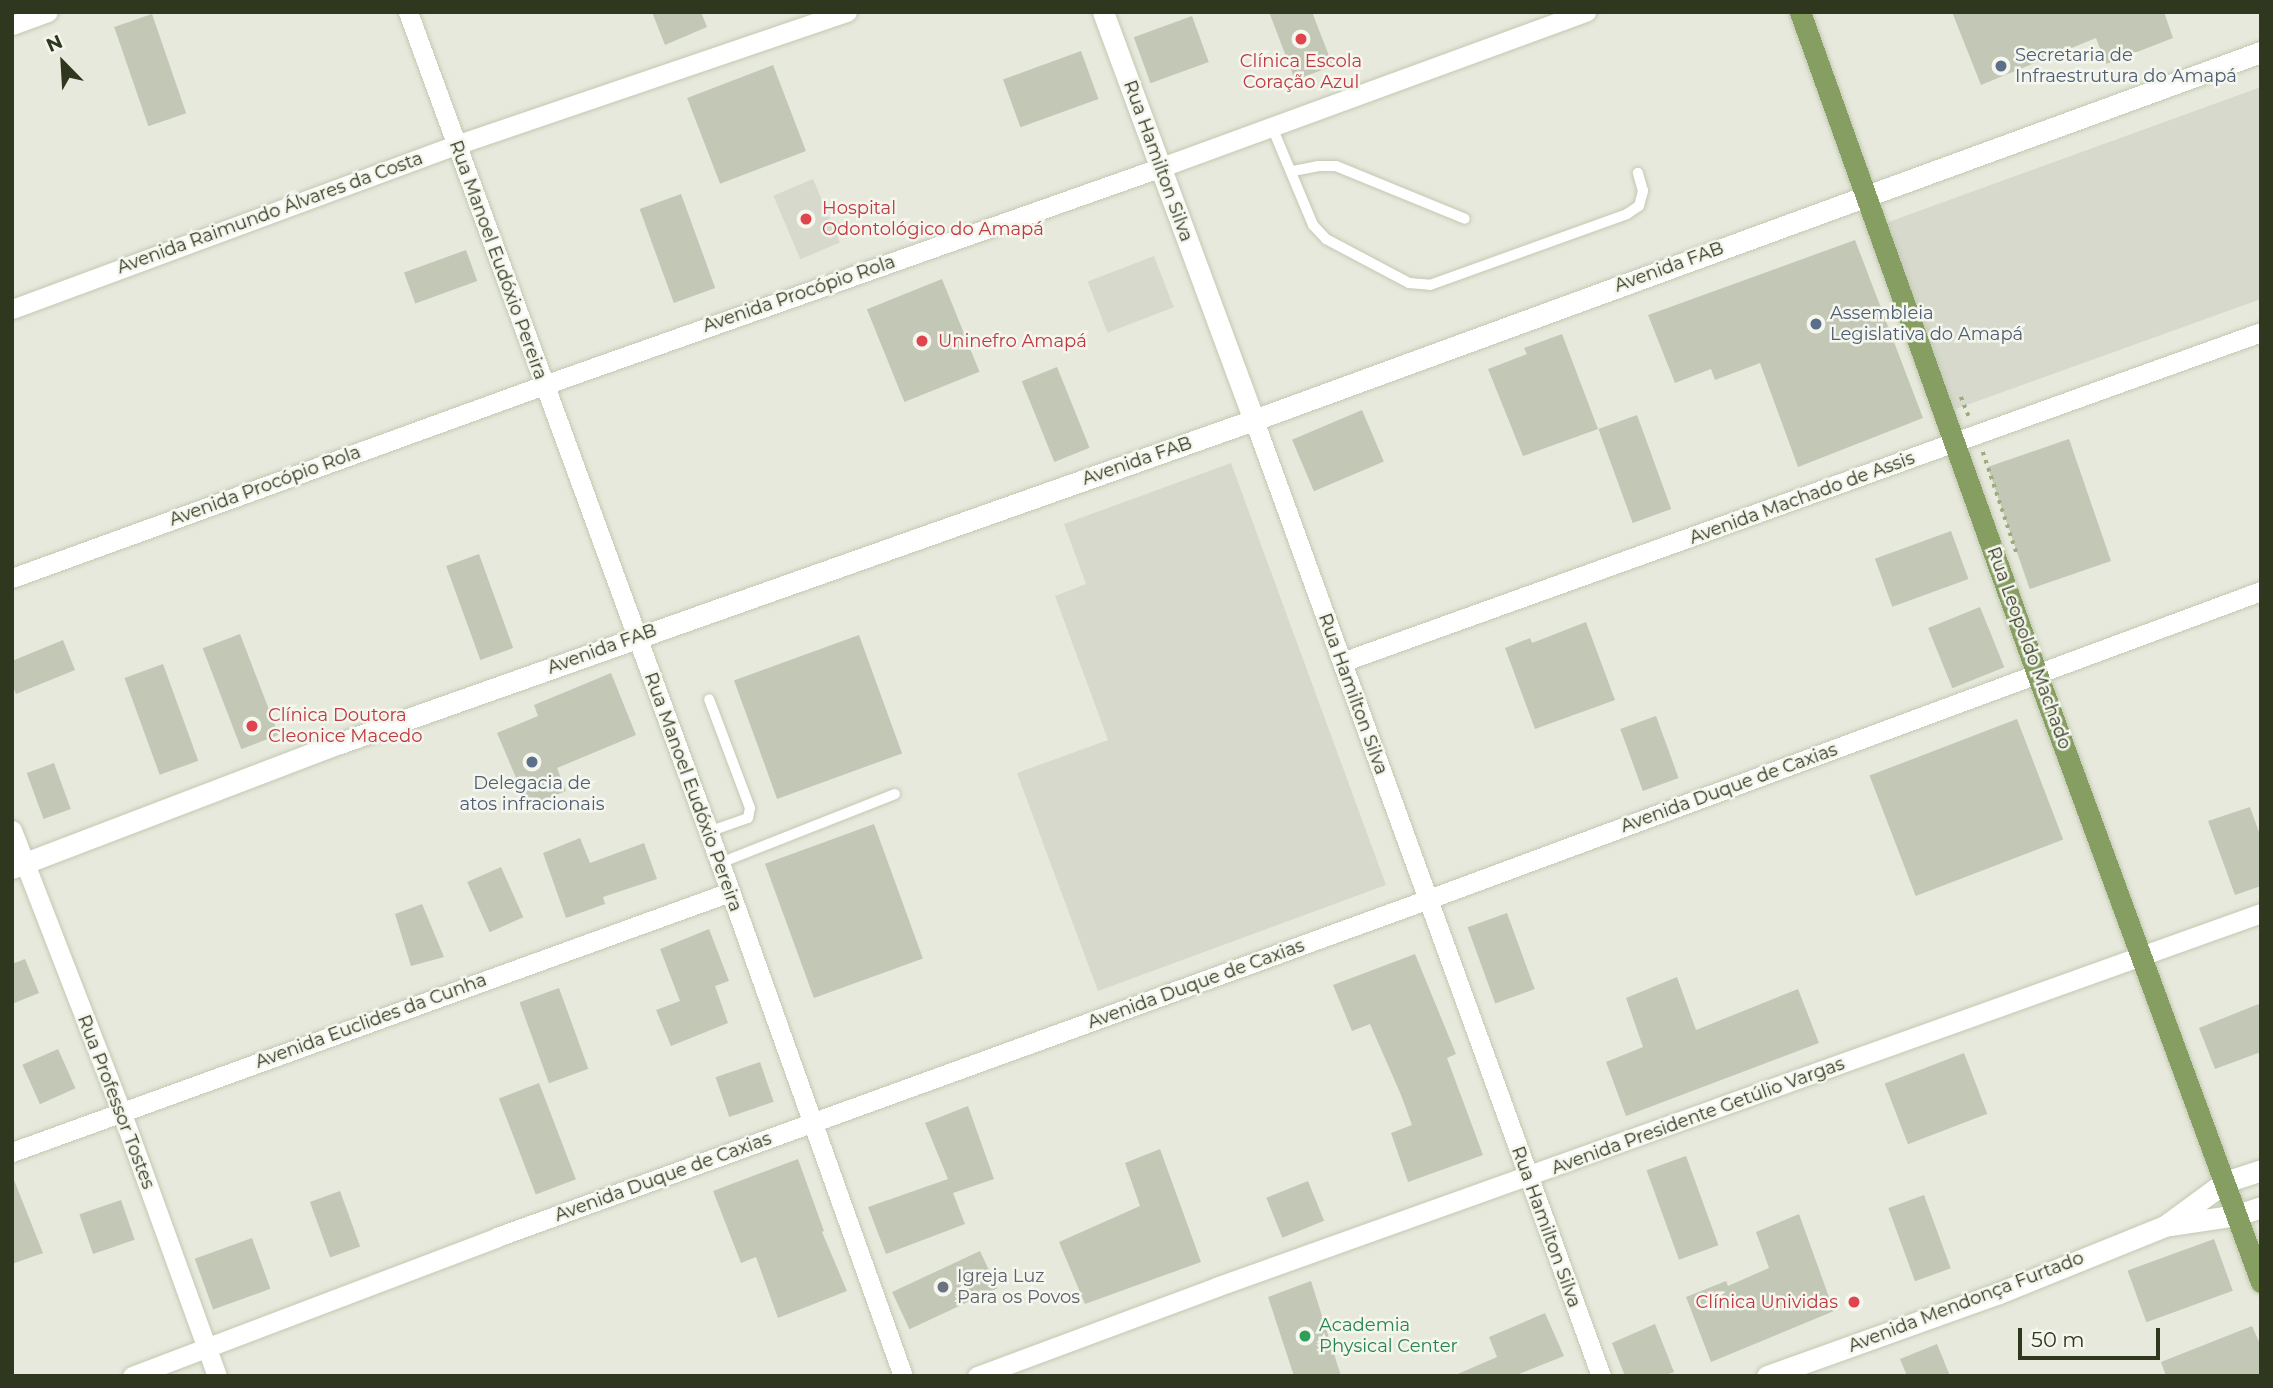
<!DOCTYPE html>
<html>
<head>
<meta charset="utf-8">
<style>
	body { margin:0 }
	#map { position:relative; width:2273px; height:1388px; overflow:hidden; background:#e7e9dd; font-family:Montserrat,sans-serif }
	div>[style] { position:absolute }
	.built>* { inset:0; background:#d6d9cc; transform-origin:0 0 }
	.building>* { inset:0; background:#c3c7b6; transform-origin:0 0 }
	.path>* { height:3.5px; margin-top:-1.75px; transform-origin:0; background:repeating-linear-gradient(90deg,#9dac7e 0 3.5px,transparent 0 8.5px) }
	.roads { filter:drop-shadow(0 0 2px #c2c9b1) drop-shadow(0 0 2px #c2c9b1) }
	.service>* { height:10px; margin:-5px; padding:0 5px; transform-origin:5px; border-radius:5px; background:#fff }
	.minor>* { height:19px; margin:-9.5px; padding:0 9.5px; transform-origin:9.5px; border-radius:9.5px; background:#fff }
	.tertiary>* { height:21px; margin:-10.5px; padding:0 10.5px; transform-origin:10.5px; border-radius:10.5px; background:#fff }
	.secondary>* { height:21px; margin:-10.5px; padding:0 10.5px; transform-origin:10.5px; border-radius:10.5px; background:#fff }
	.primary>* { height:21px; margin:-10.5px; padding:0 10.5px; transform-origin:10.5px; border-radius:10.5px; background:#879e62 }
	.dots>* { width:19px; height:19px; translate:-50% -50%; box-sizing:border-box; border:4px solid #f5f6ed; border-radius:50% }
	span { translate:-50% -50%; white-space:nowrap; text-align:center; line-height:1.15; -webkit-text-stroke:5px #f5f6ed; paint-order:stroke }
	.service-label { font-size:18px; color:#4e5e75 }
	.left { translate:0 -50%; text-align:left }
	.health-label { font-size:18px; color:#be3a42 }
	.right { translate:-100% -50%; text-align:right }
	.street-label { font-size:18px; color:#2f381f }
	.worship-label { font-size:18px; color:#5b616d }
	.leisure-label { font-size:18px; color:#27864d }
	.frame { position:absolute; inset:0; border:14px solid #2f381f; pointer-events:none }
	.north { position:absolute; left:28px; top:28px; width:70px; height:70px; -webkit-text-stroke:5px #f5f6ed; paint-order:stroke; rotate:336deg; font-size:19px; font-weight:700; line-height:28px; text-align:center; color:#2f381f }
	.north::after { content:''; display:block; margin:auto; width:24px; height:32px; background:#2f381f; clip-path:polygon(50% 0,100% 100%,50% 72%,0 100%) }
	.scale { position:absolute; left:2018px; top:1328px; width:142px; height:32px; box-sizing:border-box; border:4px solid #2f381f; border-top:0; padding-left:9px; font-size:21px; line-height:24px; white-space:nowrap; color:#2f381f; -webkit-text-stroke:5px #f5f6ed; paint-order:stroke }
</style>
</head>
<body>
<div id="map">
	<div class="built">
		<div style="clip-path:polygon(2261px 87px,2261px 299px,1950px 411px,1883px 224px)"></div>
		<div style="left:813px;top:179px;width:69px;height:43px;rotate:67deg"></div>
		<div style="left:1154px;top:256px;width:55px;height:71px;rotate:69deg"></div>
		<div style="clip-path:polygon(1231px 463px,1386px 885px,1098px 991px,1017px 773px,1108px 740px,1055px 596px,1086px 584px,1064px 524px)"></div>
	</div>
	<div class="building">
		<div style="clip-path:polygon(652px 12px,701px 12px,707px 27px,665px 45px)"></div>
		<div style="clip-path:polygon(1269px 12px,1312px 12px,1333px 66px,1295px 80px)"></div>
		<div style="clip-path:polygon(1952px 12px,2164px 12px,2173px 38px,2106px 64px,2096px 38px,1981px 85px)"></div>
		<div style="left:152px;top:14px;width:105px;height:40px;rotate:71deg"></div>
		<div style="left:1192px;top:16px;width:49px;height:62px;rotate:70deg"></div>
		<div style="left:1081px;top:51px;width:51px;height:83px;rotate:70deg"></div>
		<div style="left:773px;top:65px;width:92px;height:92px;rotate:69deg"></div>
		<div style="left:681px;top:194px;width:100px;height:44px;rotate:70deg"></div>
		<div style="clip-path:polygon(1855px 240px,1923px 418px,1798px 467px,1760px 363px,1715px 380px,1711px 369px,1675px 383px,1648px 315px)"></div>
		<div style="left:466px;top:250px;width:33px;height:66px;rotate:70deg"></div>
		<div style="left:942px;top:279px;width:100px;height:81px;rotate:68deg"></div>
		<div style="clip-path:polygon(1562px 334px,1598px 429px,1523px 456px,1488px 369px,1527px 354px,1524px 348px)"></div>
		<div style="left:1057px;top:367px;width:87px;height:38px;rotate:68deg"></div>
		<div style="left:1362px;top:410px;width:56px;height:76px;rotate:67deg"></div>
		<div style="left:1637px;top:415px;width:100px;height:41px;rotate:70deg"></div>
		<div style="left:2069px;top:439px;width:129px;height:86px;rotate:71deg"></div>
		<div style="left:1951px;top:531px;width:51px;height:81px;rotate:70deg"></div>
		<div style="left:479px;top:554px;width:100px;height:35px;rotate:70deg"></div>
		<div style="left:1980px;top:607px;width:65px;height:56px;rotate:68deg"></div>
		<div style="clip-path:polygon(1586px 622px,1615px 700px,1535px 729px,1505px 648px,1530px 638px,1532px 643px)"></div>
		<div style="left:240px;top:634px;width:108px;height:40px;rotate:69deg"></div>
		<div style="left:859px;top:635px;width:126px;height:133px;rotate:70deg"></div>
		<div style="clip-path:polygon(63px 640px,75px 670px,16px 694px,12px 684px,12px 661px)"></div>
		<div style="left:163px;top:664px;width:103px;height:41px;rotate:70deg"></div>
		<div style="clip-path:polygon(611px 673px,636px 735px,557px 768px,566px 791px,528px 806px,497px 733px,538px 716px,534px 705px)"></div>
		<div style="left:1656px;top:716px;width:66px;height:38px;rotate:70deg"></div>
		<div style="left:2017px;top:719px;width:129px;height:158px;rotate:69deg"></div>
		<div style="left:54px;top:763px;width:49px;height:29px;rotate:70deg"></div>
		<div style="clip-path:polygon(2250px 807px,2261px 838px,2261px 886px,2235px 895px,2208px 821px)"></div>
		<div style="left:874px;top:824px;width:143px;height:116px;rotate:70deg"></div>
		<div style="clip-path:polygon(580px 838px,590px 863px,644px 843px,657px 879px,603px 897px,605px 904px,566px 918px,543px 853px)"></div>
		<div style="left:501px;top:867px;width:55px;height:37px;rotate:66deg"></div>
		<div style="clip-path:polygon(422px 904px,444px 957px,411px 966px,395px 914px)"></div>
		<div style="left:1507px;top:913px;width:81px;height:42px;rotate:70deg"></div>
		<div style="clip-path:polygon(709px 929px,729px 981px,715px 986px,728px 1023px,671px 1046px,656px 1010px,680px 1001px,660px 949px)"></div>
		<div style="clip-path:polygon(1415px 954px,1456px 1054px,1447px 1058px,1483px 1155px,1408px 1182px,1391px 1133px,1412px 1125px,1401px 1095px,1370px 1024px,1352px 1031px,1333px 985px)"></div>
		<div style="clip-path:polygon(25px 959px,39px 993px,12px 1004px,12px 964px)"></div>
		<div style="clip-path:polygon(1677px 977px,1696px 1030px,1798px 989px,1819px 1043px,1626px 1116px,1606px 1062px,1643px 1047px,1626px 998px)"></div>
		<div style="left:559px;top:988px;width:86px;height:42px;rotate:70deg"></div>
		<div style="clip-path:polygon(2261px 1003px,2261px 1052px,2215px 1069px,2199px 1028px)"></div>
		<div style="left:58px;top:1049px;width:43px;height:39px;rotate:66deg"></div>
		<div style="left:1964px;top:1053px;width:65px;height:85px;rotate:69deg"></div>
		<div style="left:760px;top:1062px;width:42px;height:47px;rotate:71deg"></div>
		<div style="left:539px;top:1083px;width:103px;height:43px;rotate:69deg"></div>
		<div style="clip-path:polygon(968px 1106px,994px 1179px,953px 1193px,965px 1224px,886px 1254px,868px 1207px,948px 1179px,925px 1123px)"></div>
		<div style="clip-path:polygon(1160px 1149px,1201px 1262px,1085px 1304px,1059px 1242px,1140px 1206px,1125px 1163px)"></div>
		<div style="left:1686px;top:1156px;width:95px;height:42px;rotate:70deg"></div>
		<div style="clip-path:polygon(798px 1159px,824px 1231px,822px 1232px,847px 1291px,778px 1318px,756px 1257px,741px 1263px,713px 1191px)"></div>
		<div style="clip-path:polygon(12px 1175px,43px 1253px,12px 1264px)"></div>
		<div style="left:1308px;top:1181px;width:43px;height:45px;rotate:68deg"></div>
		<div style="left:340px;top:1191px;width:59px;height:32px;rotate:70deg"></div>
		<div style="left:1924px;top:1195px;width:78px;height:38px;rotate:70deg"></div>
		<div style="left:121px;top:1200px;width:42px;height:44px;rotate:71deg"></div>
		<div style="clip-path:polygon(1799px 1214px,1834px 1311px,1711px 1362px,1686px 1297px,1726px 1281px,1728px 1286px,1769px 1268px,1756px 1232px)"></div>
		<div style="left:252px;top:1238px;width:54px;height:61px;rotate:70deg"></div>
		<div style="left:2214px;top:1239px;width:55px;height:92px;rotate:70deg"></div>
		<div style="left:980px;top:1251px;width:41px;height:97px;rotate:65deg"></div>
		<div style="clip-path:polygon(1311px 1281px,1341px 1376px,1294px 1376px,1268px 1297px)"></div>
		<div style="clip-path:polygon(1545px 1313px,1564px 1356px,1514px 1376px,1453px 1376px,1497px 1357px,1489px 1337px)"></div>
		<div style="clip-path:polygon(1655px 1324px,1674px 1372px,1663px 1376px,1625px 1376px,1612px 1343px)"></div>
		<div style="clip-path:polygon(2252px 1326px,2261px 1346px,2261px 1376px,2166px 1376px,2161px 1362px)"></div>
		<div style="clip-path:polygon(1937px 1344px,1950px 1376px,1907px 1376px,1900px 1359px)"></div>
	</div>
	<div class="path">
		<div style="left:1961px;top:397px;width:24px;rotate:68deg"></div>
		<div style="left:1983px;top:452px;width:108px;rotate:71.6deg"></div>
	</div>
	<div class="roads">
		<div class="service">
			<div style="left:1272px;top:127px;width:106px;rotate:67.3deg"></div>
			<div style="left:1313px;top:225px;width:19px;rotate:47deg"></div>
			<div style="left:1326px;top:239px;width:94px;rotate:27.9deg"></div>
			<div style="left:1409px;top:283px;width:21px;rotate:5deg"></div>
			<div style="left:1430px;top:285px;width:209px;rotate:-19.8deg"></div>
			<div style="left:1627px;top:214px;width:14px;rotate:-34deg"></div>
			<div style="left:1639px;top:206px;width:16px;rotate:-75deg"></div>
			<div style="left:1643px;top:191px;width:19px;rotate:-106deg"></div>
			<div style="left:1293px;top:171px;width:25px;rotate:-11deg"></div>
			<div style="left:1318px;top:166px;width:18px"></div>
			<div style="left:1336px;top:166px;width:139px;rotate:22.3deg"></div>
			<div style="left:708px;top:832px;width:42px;rotate:-19.3deg"></div>
			<div style="left:748px;top:818px;width:10px;rotate:-79deg"></div>
			<div style="left:750px;top:808px;width:116px;rotate:-110.6deg"></div>
			<div style="left:720px;top:863px;width:188px;rotate:-21.5deg"></div>
		</div>
		<div class="minor">
			<div style="left:408px;top:12px;width:906px;rotate:69.87deg"></div>
			<div style="left:720px;top:863px;width:545px;rotate:70.37deg"></div>
			<div style="left:12px;top:25px;width:38px;rotate:-20deg"></div>
			<div style="left:12px;top:309px;width:473px;rotate:-20.3deg"></div>
			<div style="left:456px;top:145px;width:413px;rotate:-18.8deg"></div>
			<div style="left:1254px;top:420px;width:1017px;rotate:70.05deg"></div>
			<div style="left:12px;top:578px;width:566px;rotate:-19.94deg"></div>
			<div style="left:544px;top:385px;width:652px;rotate:-19.44deg"></div>
			<div style="left:1159px;top:168px;width:455px;rotate:-20.1deg"></div>
			<div style="left:1342px;top:662px;width:976px;rotate:-19.75deg"></div>
			<div style="left:12px;top:830px;width:301px;rotate:68.8deg"></div>
			<div style="left:121px;top:1111px;width:282px;rotate:70.1deg"></div>
			<div style="left:12px;top:1152px;width:764px;rotate:-19.91deg"></div>
			<div style="left:132px;top:1376px;width:391px;rotate:-20.8deg"></div>
			<div style="left:497px;top:1237px;width:988px;rotate:-19.94deg"></div>
			<div style="left:1426px;top:900px;width:890px;rotate:-20.31deg"></div>
			<div style="left:977px;top:1376px;width:255px;rotate:-20.4deg"></div>
			<div style="left:1216px;top:1287px;width:1110px;rotate:-19.69deg"></div>
		</div>
		<div class="tertiary">
			<div style="left:1103px;top:12px;width:435px;rotate:69.7deg"></div>
			<div style="left:2170px;top:1225px;width:68px;rotate:-8.5deg"></div>
			<div style="left:2237px;top:1215px;width:25px;rotate:-18deg"></div>
			<div style="left:1767px;top:1376px;width:246px;rotate:-19.7deg"></div>
			<div style="left:1999px;top:1293px;width:179px;rotate:-22deg"></div>
			<div style="left:2165px;top:1226px;width:74px;rotate:-36.3deg"></div>
			<div style="left:2225px;top:1182px;width:38px;rotate:-18deg"></div>
		</div>
		<div class="secondary">
			<div style="left:12px;top:868px;width:351px;rotate:-20.9deg"></div>
			<div style="left:340px;top:743px;width:981px;rotate:-19.47deg"></div>
			<div style="left:1265px;top:416px;width:1060px;rotate:-20.08deg"></div>
		</div>
		<div class="primary">
			<div style="left:1800px;top:12px;width:703px;rotate:70.3deg"></div>
			<div style="left:2037px;top:674px;width:648px;rotate:69.78deg"></div>
		</div>
	</div>
	<div class="dots">
		<div style="left:1301px;top:39px;background:#e0444e"></div>
		<div style="left:2001px;top:66px;background:#5c6f8a"></div>
		<div style="left:806px;top:219px;background:#e0444e"></div>
		<div style="left:1816px;top:324px;background:#5c6f8a"></div>
		<div style="left:922px;top:341px;background:#e0444e"></div>
		<div style="left:252px;top:726px;background:#e0444e"></div>
		<div style="left:532px;top:762px;background:#5c6f8a"></div>
		<div style="left:943px;top:1287px;background:#6b7280"></div>
		<div style="left:1854px;top:1302px;background:#e0444e"></div>
		<div style="left:1305px;top:1336px;background:#2e9e5b"></div>
	</div>
	<div class="service-label">
		<span class="left" style="left:2015px;top:66px">Secretaria de<br>Infraestrutura do Amapá</span>
		<span class="left" style="left:1830px;top:324px">Assembleia<br>Legislativa do Amapá</span>
		<span style="left:532px;top:794px">Delegacia de<br>atos infracionais</span>
	</div>
	<div class="health-label">
		<span style="left:1301px;top:72px">Clínica Escola<br>Coração Azul</span>
		<span class="left" style="left:822px;top:219px">Hospital<br>Odontológico do Amapá</span>
		<span class="left" style="left:938px;top:341px">Uninefro Amapá</span>
		<span class="left" style="left:268px;top:726px">Clínica Doutora<br>Cleonice Macedo</span>
		<span class="right" style="left:1838px;top:1302px">Clínica Unividas</span>
	</div>
	<div class="street-label">
		<span style="left:1158px;top:161px;rotate:70deg">Rua Hamilton Silva</span>
		<span style="left:270px;top:213px;rotate:-20deg">Avenida Raimundo Álvares da Costa</span>
		<span style="left:498px;top:260px;rotate:70deg">Rua Manoel Eudóxio Pereira</span>
		<span style="left:1669px;top:267px;rotate:-20deg">Avenida FAB</span>
		<span style="left:799px;top:294px;rotate:-19deg">Avenida Procópio Rola</span>
		<span style="left:1137px;top:461px;rotate:-19deg">Avenida FAB</span>
		<span style="left:265px;top:486px;rotate:-20deg">Avenida Procópio Rola</span>
		<span style="left:1802px;top:498px;rotate:-20deg">Avenida Machado de Assis</span>
		<span style="left:2029px;top:648px;rotate:70deg">Rua Leopoldo Machado</span>
		<span style="left:602px;top:649px;rotate:-20deg">Avenida FAB</span>
		<span style="left:1353px;top:694px;rotate:70deg">Rua Hamilton Silva</span>
		<span style="left:1729px;top:788px;rotate:-20deg">Avenida Duque de Caxias</span>
		<span style="left:693px;top:792px;rotate:70deg">Rua Manoel Eudóxio Pereira</span>
		<span style="left:1196px;top:984px;rotate:-20deg">Avenida Duque de Caxias</span>
		<span style="left:371px;top:1021px;rotate:-20deg">Avenida Euclides da Cunha</span>
		<span style="left:116px;top:1102px;rotate:69deg">Rua Professor Tostes</span>
		<span style="left:1698px;top:1116px;rotate:-20deg">Avenida Presidente Getúlio Vargas</span>
		<span style="left:663px;top:1177px;rotate:-20deg">Avenida Duque de Caxias</span>
		<span style="left:1546px;top:1227px;rotate:70deg">Rua Hamilton Silva</span>
		<span style="left:1966px;top:1302px;rotate:-21deg">Avenida Mendonça Furtado</span>
	</div>
	<div class="worship-label">
		<span class="left" style="left:957px;top:1287px">Igreja Luz<br>Para os Povos</span>
	</div>
	<div class="leisure-label">
		<span class="left" style="left:1319px;top:1336px">Academia<br>Physical Center</span>
	</div>
	<div class="frame"></div>
	<div class="north">N</div>
	<div class="scale">50 m</div>
</div>
</body>
</html>
